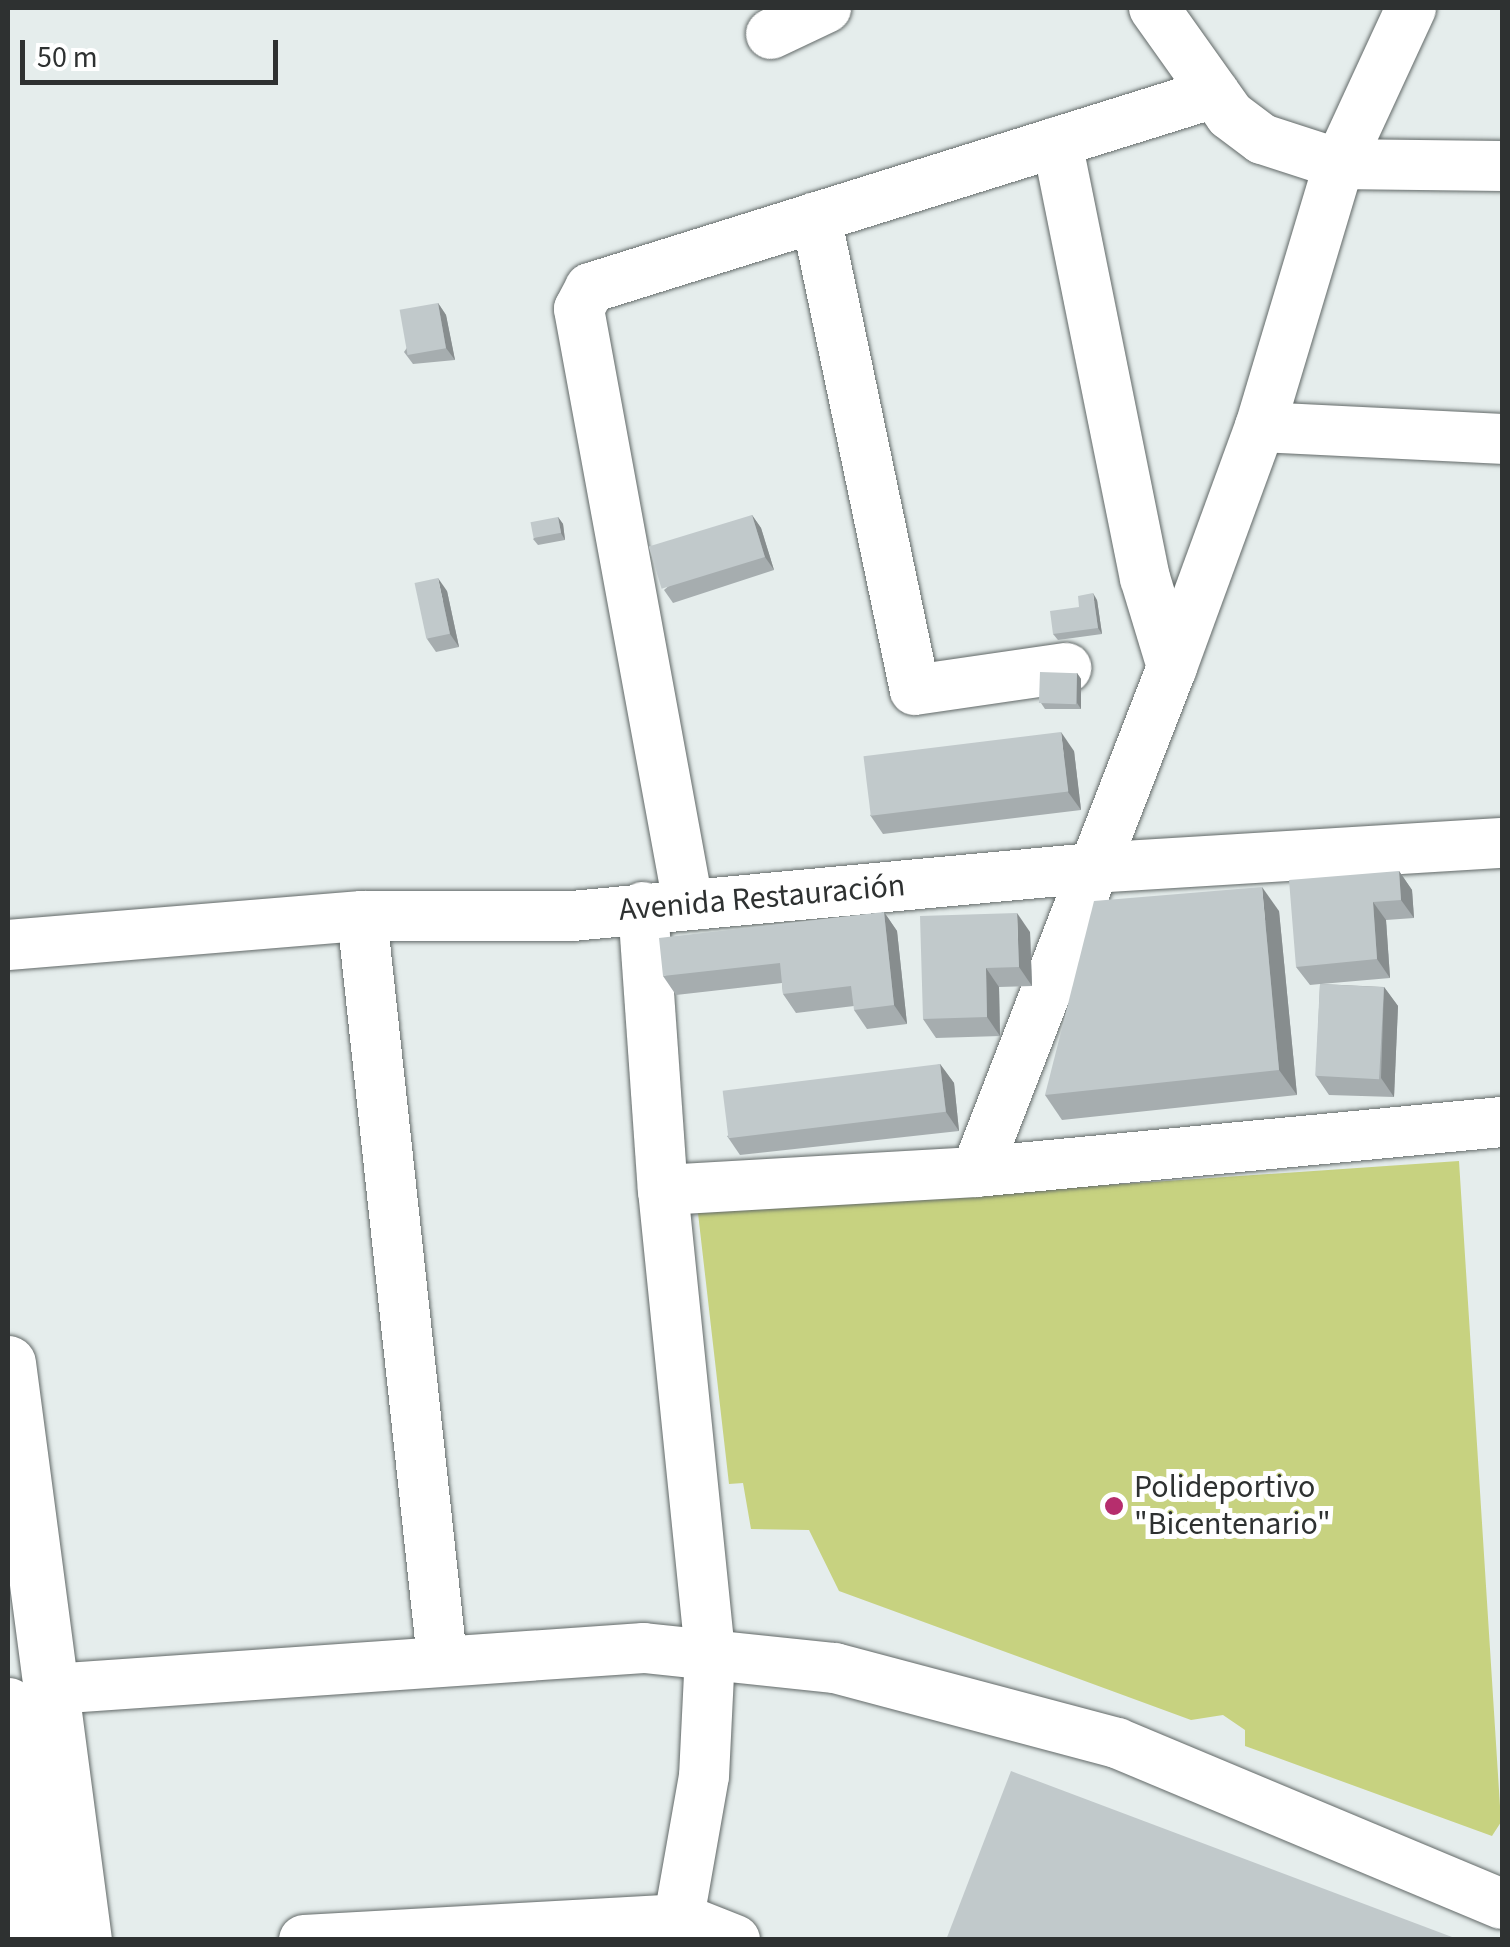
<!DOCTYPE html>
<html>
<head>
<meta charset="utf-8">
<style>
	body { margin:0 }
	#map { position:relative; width:1510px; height:1947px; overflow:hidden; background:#e5edec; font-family:"Source Sans 3",sans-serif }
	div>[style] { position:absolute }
	.green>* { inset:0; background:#c7d280 }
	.roads { filter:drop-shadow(0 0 2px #626968) drop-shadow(0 0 2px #626968) }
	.minor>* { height:50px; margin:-25px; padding:0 25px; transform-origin:25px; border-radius:25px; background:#fff }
	.major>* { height:55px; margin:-27.5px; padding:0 27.5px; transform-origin:27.5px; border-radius:27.5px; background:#fff }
	.wall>* { inset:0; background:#a6adaf }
	.shaded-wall>* { inset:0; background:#878d8e }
	.building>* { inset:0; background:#c1c9cb; transform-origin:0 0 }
	.dots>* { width:28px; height:28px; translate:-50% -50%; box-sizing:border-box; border:5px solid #fff; border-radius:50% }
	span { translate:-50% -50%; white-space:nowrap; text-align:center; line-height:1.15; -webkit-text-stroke:10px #fff; paint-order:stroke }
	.street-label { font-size:32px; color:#2e3131 }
	.poi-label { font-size:32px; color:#2e3131 }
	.left { translate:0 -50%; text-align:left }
	.frame { position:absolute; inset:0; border:10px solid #2e3131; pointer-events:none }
	.scale { position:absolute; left:20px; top:40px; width:258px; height:45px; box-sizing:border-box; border:5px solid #2e3131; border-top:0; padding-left:12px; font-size:30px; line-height:35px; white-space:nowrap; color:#2e3131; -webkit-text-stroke:8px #fff; paint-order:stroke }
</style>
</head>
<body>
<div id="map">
	<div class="green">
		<div style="clip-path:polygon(1459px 1161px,1501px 1822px,1492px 1836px,1245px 1746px,1245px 1730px,1223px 1715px,1191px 1720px,839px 1591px,809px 1530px,751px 1529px,743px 1483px,729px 1484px,698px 1213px)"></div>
	</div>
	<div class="roads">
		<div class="minor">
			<div style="left:1154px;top:8px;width:131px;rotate:54.6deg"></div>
			<div style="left:1230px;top:115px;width:40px;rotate:37deg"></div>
			<div style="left:1262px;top:139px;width:81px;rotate:18deg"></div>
			<div style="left:1339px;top:164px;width:163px;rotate:0.7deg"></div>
			<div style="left:771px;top:34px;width:61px;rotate:-25.3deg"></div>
			<div style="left:1057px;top:142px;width:445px;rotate:78.6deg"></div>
			<div style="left:1145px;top:578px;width:93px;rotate:73.1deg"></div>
			<div style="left:816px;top:217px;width:483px;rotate:78.2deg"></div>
			<div style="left:915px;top:690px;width:153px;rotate:-8.3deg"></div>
			<div style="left:1260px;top:427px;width:242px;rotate:2.8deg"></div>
			<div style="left:688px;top:903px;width:604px;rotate:-100.4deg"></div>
			<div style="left:579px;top:309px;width:24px;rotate:-62deg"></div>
			<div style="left:590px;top:288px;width:654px;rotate:-17.35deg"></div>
			<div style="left:643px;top:907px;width:284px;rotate:86deg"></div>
			<div style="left:663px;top:1190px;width:466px;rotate:84.2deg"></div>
			<div style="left:710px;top:1654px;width:122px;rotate:92.8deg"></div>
			<div style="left:704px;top:1776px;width:167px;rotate:100deg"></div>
			<div style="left:362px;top:916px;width:747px;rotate:83.85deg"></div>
			<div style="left:8px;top:945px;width:355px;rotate:-4.7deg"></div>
			<div style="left:362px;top:916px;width:210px"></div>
			<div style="left:572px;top:916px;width:522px;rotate:-5.27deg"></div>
			<div style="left:1092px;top:868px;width:411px;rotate:-3.5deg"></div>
			<div style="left:976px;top:1172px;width:542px;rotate:-68.79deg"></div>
			<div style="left:1172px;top:667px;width:256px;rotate:-69.9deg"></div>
			<div style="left:1260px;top:427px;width:275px;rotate:-73.3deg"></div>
			<div style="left:1339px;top:164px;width:172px;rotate:-65.2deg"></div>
			<div style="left:663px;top:1190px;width:314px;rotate:-3.3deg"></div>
			<div style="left:976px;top:1172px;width:528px;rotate:-5.43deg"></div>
			<div style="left:52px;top:1689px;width:593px;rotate:-3.96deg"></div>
			<div style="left:644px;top:1648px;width:192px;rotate:6deg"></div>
			<div style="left:835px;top:1668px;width:292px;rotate:14.9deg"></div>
			<div style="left:1117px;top:1743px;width:417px;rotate:22.7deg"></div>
			<div style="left:304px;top:1940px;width:379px;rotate:-3.2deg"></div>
			<div style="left:682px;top:1919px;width:57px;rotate:21.6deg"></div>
		</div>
		<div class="major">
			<div style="left:8px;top:1363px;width:582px;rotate:82.5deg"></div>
			<div style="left:8px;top:1705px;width:237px;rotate:83.2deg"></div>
		</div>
	</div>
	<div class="wall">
		<div style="clip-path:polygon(438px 303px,446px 315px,455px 360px,413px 364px,404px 352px)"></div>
		<div style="clip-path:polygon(752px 515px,761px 528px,774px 570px,673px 603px,664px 590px)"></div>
		<div style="clip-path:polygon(558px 517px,563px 524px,565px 540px,538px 545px,533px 539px)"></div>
		<div style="clip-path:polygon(447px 591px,459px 647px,436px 652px,427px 639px)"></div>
		<div style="clip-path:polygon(1097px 600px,1102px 634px,1058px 640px,1053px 634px)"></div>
		<div style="clip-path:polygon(1077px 673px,1081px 679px,1081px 709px,1045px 709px,1041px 703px)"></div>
		<div style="clip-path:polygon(1074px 751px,1081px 810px,883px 834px,870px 815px)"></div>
		<div style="clip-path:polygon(1399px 871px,1412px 890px,1414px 918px,1386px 920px,1390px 978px,1321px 984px,1384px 987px,1398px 1006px,1394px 1097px,1329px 1095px,1316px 1076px,1320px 984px,1310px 985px,1296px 967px)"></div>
		<div style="clip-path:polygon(1279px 911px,1297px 1095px,1062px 1120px,1045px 1095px)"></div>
		<div style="clip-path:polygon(884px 912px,897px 931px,907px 1024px,867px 1029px,854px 1010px,854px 1006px,796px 1013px,783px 994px,782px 983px,676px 995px,663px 976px)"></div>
		<div style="clip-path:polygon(1030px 932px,1032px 986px,999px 987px,1000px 1036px,936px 1038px,923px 1019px)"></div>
		<div style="clip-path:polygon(940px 1064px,954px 1083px,959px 1131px,740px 1155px,727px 1136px)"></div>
	</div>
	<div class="shaded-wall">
		<div style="clip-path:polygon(438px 303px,446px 315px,455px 360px,446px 348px)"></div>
		<div style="clip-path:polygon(752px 515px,761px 528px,774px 570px,765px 557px)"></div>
		<div style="clip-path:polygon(558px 517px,563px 524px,565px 540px,561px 533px)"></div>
		<div style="clip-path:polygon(438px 578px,447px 591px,459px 647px,450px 634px)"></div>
		<div style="clip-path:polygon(1093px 593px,1097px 600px,1102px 634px,1098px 628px)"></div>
		<div style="clip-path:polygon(1077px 673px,1081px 679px,1081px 709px,1077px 703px)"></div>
		<div style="clip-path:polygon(1061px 732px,1074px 751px,1081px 810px,1068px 792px)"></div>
		<div style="clip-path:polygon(1399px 871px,1412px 890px,1414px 918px,1401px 900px)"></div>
		<div style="clip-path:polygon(1262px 887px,1279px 911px,1297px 1095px,1279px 1070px)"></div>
		<div style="clip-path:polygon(1373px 902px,1386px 920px,1390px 978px,1377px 959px)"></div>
		<div style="clip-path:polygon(884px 912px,897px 931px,907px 1024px,894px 1005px)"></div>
		<div style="clip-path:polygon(1017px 913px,1030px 932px,1032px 986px,1019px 967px)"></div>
		<div style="clip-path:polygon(986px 968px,999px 987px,1000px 1036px,987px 1017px)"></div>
		<div style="clip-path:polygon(1384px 987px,1398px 1006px,1394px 1097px,1381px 1078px)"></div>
		<div style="clip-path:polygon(940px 1064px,954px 1083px,959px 1131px,946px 1112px)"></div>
	</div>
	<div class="building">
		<div style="left:438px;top:303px;width:46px;height:39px;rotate:80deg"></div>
		<div style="left:752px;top:515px;width:44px;height:108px;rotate:73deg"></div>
		<div style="left:558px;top:517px;width:16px;height:28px;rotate:79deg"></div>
		<div style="left:438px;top:578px;width:57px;height:24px;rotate:78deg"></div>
		<div style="clip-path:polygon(1093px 593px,1098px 628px,1053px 634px,1050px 611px,1079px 607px,1078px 596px)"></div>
		<div style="left:1040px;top:672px;width:37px;height:31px;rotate:2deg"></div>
		<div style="left:1061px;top:732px;width:60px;height:199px;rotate:83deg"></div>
		<div style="clip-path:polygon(1399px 871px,1401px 900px,1373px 902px,1377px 959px,1296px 967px,1289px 880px)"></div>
		<div style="clip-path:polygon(1262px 887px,1279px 1070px,1045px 1095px,1094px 901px)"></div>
		<div style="clip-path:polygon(884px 912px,894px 1005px,854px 1010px,851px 986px,783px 994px,780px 963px,663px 976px,659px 938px)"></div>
		<div style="clip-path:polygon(1017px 913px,1019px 967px,986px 968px,987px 1017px,923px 1019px,920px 916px)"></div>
		<div style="left:1320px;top:984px;width:64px;height:92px;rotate:3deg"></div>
		<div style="left:940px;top:1064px;width:48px;height:219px;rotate:83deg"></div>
		<div style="clip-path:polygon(1011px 1771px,1460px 1940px,946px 1940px)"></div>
	</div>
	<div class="dots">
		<div style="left:1114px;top:1506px;background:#b62e6d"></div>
	</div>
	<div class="street-label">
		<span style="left:762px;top:898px;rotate:-5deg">Avenida Restauración</span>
	</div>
	<div class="poi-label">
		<span class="left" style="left:1134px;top:1506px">Polideportivo<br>"Bicentenario"</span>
	</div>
	<div class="frame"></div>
	<div class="scale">50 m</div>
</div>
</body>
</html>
